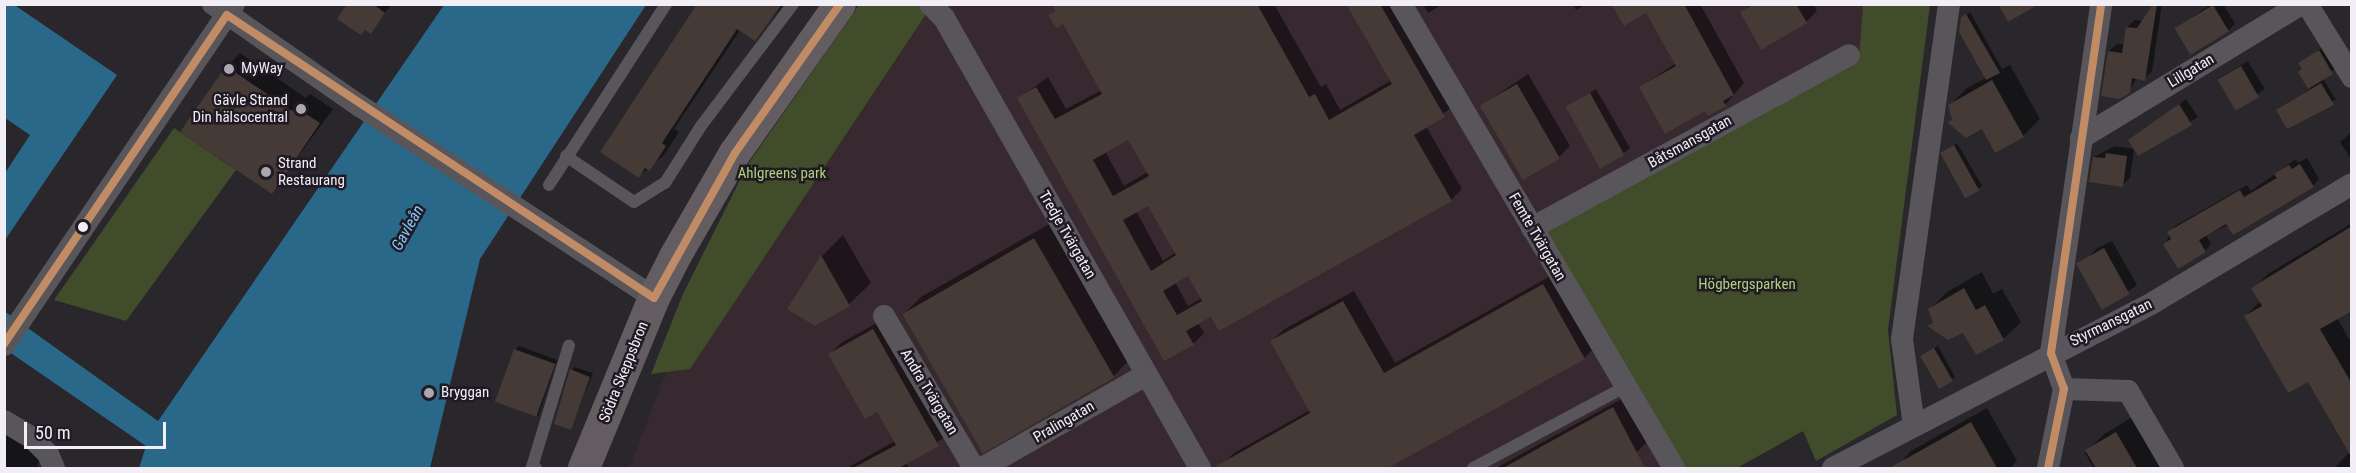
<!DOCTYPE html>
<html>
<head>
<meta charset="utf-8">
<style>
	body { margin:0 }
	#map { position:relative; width:2356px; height:473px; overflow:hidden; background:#29262c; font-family:"Roboto Condensed",sans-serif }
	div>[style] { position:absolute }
	.industrial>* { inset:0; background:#38282f }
	.green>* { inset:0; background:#404c2a }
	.water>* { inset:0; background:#2a688a }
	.shadow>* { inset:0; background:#0007; transform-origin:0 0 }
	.building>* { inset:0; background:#453a35; transform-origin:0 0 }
	.lane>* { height:12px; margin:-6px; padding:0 6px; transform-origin:6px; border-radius:6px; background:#58565a }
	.street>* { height:22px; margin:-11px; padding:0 11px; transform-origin:11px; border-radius:11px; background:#58565a }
	.secondary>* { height:32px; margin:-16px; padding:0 16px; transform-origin:16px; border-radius:16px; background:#635d61 }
	.bus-1>* { height:8px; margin:-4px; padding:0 4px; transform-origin:4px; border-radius:4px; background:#c18c65 }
	.dots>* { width:16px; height:16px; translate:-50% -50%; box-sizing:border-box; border:3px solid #201a24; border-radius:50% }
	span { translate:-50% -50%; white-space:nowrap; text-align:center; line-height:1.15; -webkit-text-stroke:5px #201a24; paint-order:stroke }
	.poi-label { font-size:15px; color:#f2eef5 }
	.left { translate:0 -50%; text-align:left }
	.right { translate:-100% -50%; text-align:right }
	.street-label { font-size:15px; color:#f2eef5 }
	.park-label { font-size:15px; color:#b0cf78 }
	.water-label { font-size:16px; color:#81cbf5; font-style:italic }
	.frame { position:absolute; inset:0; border:6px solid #f2eef5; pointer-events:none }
	.scale { position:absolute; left:24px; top:422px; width:142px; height:27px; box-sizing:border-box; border:3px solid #f2eef5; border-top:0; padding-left:8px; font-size:18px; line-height:21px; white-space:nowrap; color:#f2eef5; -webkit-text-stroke:4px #201a24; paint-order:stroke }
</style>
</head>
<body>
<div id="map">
	<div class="industrial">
		<div style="clip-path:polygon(877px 5px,1863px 5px,1859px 57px,1671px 468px,629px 468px,673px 354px)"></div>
	</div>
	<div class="green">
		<div style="clip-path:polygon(859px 5px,919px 5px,928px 11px,690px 369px,651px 374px,683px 294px,748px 164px)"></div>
		<div style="clip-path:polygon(1863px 5px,1930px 5px,1888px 330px,1897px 415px,1816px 461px,1803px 431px,1737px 468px,1684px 468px,1543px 227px,1859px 57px)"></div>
		<div style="clip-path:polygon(174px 128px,236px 170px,126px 321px,54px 300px)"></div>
	</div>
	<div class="water">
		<div style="clip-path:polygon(13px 4px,117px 75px,5px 240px,5px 173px,30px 135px,5px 118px,5px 5px)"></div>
		<div style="clip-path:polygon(444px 5px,646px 5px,480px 259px,430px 468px,139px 468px,146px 446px,5px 349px,4px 311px,158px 421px)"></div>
	</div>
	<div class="shadow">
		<div style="clip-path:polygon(349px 4px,391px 5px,370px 32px)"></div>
		<div style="clip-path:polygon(701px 4px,784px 4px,754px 39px,740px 30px,674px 129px,679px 132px,663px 156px,639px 176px)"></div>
		<div style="clip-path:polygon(evenodd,1053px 4px,1274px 4px,1321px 87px,1326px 84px,1340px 110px,1392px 80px,1348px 4px,1397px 4px,1455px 105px,1426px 126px,1462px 189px,1451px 200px,1198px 323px,1204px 333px,1193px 344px,1019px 98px,1048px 77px,1066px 109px,1102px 90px,1063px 22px,1050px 15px,1056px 9px,1053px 4px,1129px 138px,1148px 172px,1124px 186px,1105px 151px,1129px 138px,1053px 4px,1149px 204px,1176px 252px,1163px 261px,1136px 211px,1149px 204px,1053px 4px,1189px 274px,1202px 298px,1188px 306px,1175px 282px,1189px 274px)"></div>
		<div style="clip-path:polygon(1423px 4px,1443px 4px,1428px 13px)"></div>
		<div style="clip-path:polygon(1573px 4px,1587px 4px,1576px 10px)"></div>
		<div style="clip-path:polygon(1613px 4px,1700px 4px,1744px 83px,1725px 105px,1705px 109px,1641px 87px,1676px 63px,1647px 11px)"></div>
		<div style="clip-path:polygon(1750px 4px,1814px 4px,1817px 11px,1806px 22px,1742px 13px)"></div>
		<div style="clip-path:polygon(2155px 4px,2162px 4px,2152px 71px,2144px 79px,2137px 78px,2129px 91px,2109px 51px,2117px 44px,2125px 45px,2127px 27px,2135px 20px,2144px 21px)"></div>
		<div style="clip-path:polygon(2211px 4px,2223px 4px,2235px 24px,2228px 31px,2176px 29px)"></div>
		<div style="clip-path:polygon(1970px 12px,2002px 69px,2010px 65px,2040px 119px,2023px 136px,1950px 122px,1953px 118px,1950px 105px,1967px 88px,1986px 78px,1962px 18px)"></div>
		<div style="clip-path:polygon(2327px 44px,2340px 65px,2323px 78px,2336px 100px,2278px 110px,2310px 89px,2300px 72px,2303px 68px,2300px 63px)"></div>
		<div style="clip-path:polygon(240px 53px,306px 98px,310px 94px,333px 109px,272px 192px,227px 67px)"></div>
		<div style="left:2248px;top:61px;width:33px;height:34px;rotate:59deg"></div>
		<div style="clip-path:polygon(1528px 74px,1570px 146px,1559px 157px,1481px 106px)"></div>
		<div style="clip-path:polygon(1596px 89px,1630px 148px,1624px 153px,1567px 107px)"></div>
		<div style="clip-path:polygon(2186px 99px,2198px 117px,2139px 154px,2130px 140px)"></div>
		<div style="clip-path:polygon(2352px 132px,2352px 161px,2340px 142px)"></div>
		<div style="clip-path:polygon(1957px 143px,1982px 186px,1966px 196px,1944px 152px)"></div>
		<div style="clip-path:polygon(2115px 146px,2134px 149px,2130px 178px,2122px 185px,2094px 157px)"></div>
		<div style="clip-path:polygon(2307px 158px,2319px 179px,2313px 186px,2206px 235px,2211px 244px,2205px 251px,2165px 244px,2175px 226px,2247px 185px,2251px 191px,2296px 159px,2298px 163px)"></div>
		<div style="clip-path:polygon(1051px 223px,1129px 360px,1113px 377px,904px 314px,921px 297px)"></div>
		<div style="clip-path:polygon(2352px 223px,2352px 309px,2337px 318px,2352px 344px,2352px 468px,2334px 468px,2350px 452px,2309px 380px,2245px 316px,2261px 301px,2253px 289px,2268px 274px)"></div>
		<div style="clip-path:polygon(843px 235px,871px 283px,849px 304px,815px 324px,789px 309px,822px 256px)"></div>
		<div style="clip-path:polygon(2112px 241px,2137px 285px,2104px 307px,2080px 266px,2096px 249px)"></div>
		<div style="clip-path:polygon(1982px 272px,1993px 294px,2002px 289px,2021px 322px,2003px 339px,1975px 352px,1963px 331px,1930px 326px,1934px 322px,1930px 309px,1947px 292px)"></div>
		<div style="clip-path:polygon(1554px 274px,1595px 347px,1584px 358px,1385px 468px,1225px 468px,1223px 464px,1234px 453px,1310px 410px,1272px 341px,1283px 330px,1354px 291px,1395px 363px)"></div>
		<div style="clip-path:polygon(884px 319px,949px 434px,906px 463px,909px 468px,847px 468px,895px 441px,878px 410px,830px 354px,841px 343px)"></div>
		<div style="clip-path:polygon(519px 346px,557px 360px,538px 417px,515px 350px)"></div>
		<div style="clip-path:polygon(1938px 346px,1955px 377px,1952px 380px,1922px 356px)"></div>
		<div style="clip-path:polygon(575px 367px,593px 373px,570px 429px,572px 370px)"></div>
		<div style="clip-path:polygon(1625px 397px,1649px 440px,1638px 451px,1607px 468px,1496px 468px)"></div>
		<div style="clip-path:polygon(1987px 408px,2017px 461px,2010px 468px,1896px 468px,1911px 451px)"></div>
		<div style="clip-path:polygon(2134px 416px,2164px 468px,2094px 468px,2085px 453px,2103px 435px)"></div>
		<div style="clip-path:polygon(4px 433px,42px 451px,37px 468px,4px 468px)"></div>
	</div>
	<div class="building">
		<div style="clip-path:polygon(347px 4px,373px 4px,385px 13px,371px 34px,365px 30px,361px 35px,337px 19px)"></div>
		<div style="clip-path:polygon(697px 4px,782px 4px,755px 41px,737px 29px,662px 143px,666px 146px,650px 171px,645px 168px,639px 178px,600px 152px)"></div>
		<div style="clip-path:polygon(evenodd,1052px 4px,1257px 4px,1309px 97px,1315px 94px,1329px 120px,1392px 84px,1346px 4px,1380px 4px,1445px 117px,1414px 135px,1452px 201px,1219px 331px,1211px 317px,1186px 331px,1194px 345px,1164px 361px,1017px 98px,1036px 87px,1055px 119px,1102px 94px,1063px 24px,1056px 28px,1048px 15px,1055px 11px,1052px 4px,1128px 140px,1149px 176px,1113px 196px,1093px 160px,1128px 140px,1052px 4px,1148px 206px,1176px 255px,1151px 271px,1123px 220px,1148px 206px,1052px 4px,1188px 276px,1202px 301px,1177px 315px,1163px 291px,1188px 276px)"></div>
		<div style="clip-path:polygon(1611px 4px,1684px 4px,1734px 95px,1723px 101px,1726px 106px,1708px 116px,1705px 111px,1665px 134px,1639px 87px,1676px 66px,1646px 13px,1624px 26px)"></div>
		<div style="clip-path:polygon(1754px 4px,1796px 4px,1807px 23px,1761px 50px,1740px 12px)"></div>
		<div style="clip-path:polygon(1998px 4px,2039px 4px,2008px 22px)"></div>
		<div style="clip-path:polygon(2153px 4px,2157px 4px,2145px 81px,2132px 78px,2130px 93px,2119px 99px,2101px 96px,2108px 51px,2122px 53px,2126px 27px,2137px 28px)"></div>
		<div style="left:2213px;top:5px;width:31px;height:45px;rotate:59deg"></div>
		<div style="clip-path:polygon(1966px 14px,2000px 73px,1986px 80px,1959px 32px,1961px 17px)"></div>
		<div style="clip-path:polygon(2319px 50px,2333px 74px,2308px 89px,2298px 72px,2302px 69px,2298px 63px)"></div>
		<div style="clip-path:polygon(226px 66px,292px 111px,295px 107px,320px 123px,272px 194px,180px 132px)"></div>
		<div style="left:2241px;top:66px;width:36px;height:27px;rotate:60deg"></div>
		<div style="clip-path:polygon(1992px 80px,2024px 137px,1995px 153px,1982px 129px,1966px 138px,1947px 122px,1952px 120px,1948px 105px)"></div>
		<div style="clip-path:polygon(2321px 83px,2334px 105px,2287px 129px,2276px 110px)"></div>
		<div style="left:1517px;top:84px;width:86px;height:43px;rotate:60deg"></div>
		<div style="left:1590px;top:93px;width:71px;height:28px;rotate:61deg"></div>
		<div style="clip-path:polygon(2179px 104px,2192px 125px,2138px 156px,2128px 140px)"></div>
		<div style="left:1954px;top:145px;width:52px;height:16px;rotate:61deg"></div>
		<div style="clip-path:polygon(2106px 153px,2127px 156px,2123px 187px,2089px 182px,2093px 157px,2105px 158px)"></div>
		<div style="clip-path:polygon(2300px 164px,2314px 187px,2233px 235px,2226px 224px,2199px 240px,2206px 252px,2178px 269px,2163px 244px,2171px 239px,2167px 232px,2240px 190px,2244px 197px,2277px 178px,2274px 174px,2289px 165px,2292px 169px)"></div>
		<div style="clip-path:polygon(2352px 226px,2352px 311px,2320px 329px,2352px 384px,2352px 458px,2308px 382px,2288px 393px,2244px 316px,2262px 306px,2251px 288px)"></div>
		<div style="left:1034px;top:238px;width:161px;height:152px;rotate:60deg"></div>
		<div style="left:2104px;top:248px;width:53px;height:32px;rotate:61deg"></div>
		<div style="clip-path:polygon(821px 255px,850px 306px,815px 326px,787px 309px)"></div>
		<div style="clip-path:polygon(1543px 284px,1585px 359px,1388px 468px,1213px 468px,1310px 413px,1270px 341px,1343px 301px,1384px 373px)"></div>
		<div style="clip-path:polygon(1964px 288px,1976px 310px,1985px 305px,2004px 340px,1976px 355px,1963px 333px,1948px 340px,1927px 326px,1933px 323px,1928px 309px)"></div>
		<div style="clip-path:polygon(873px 329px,939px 446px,899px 468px,853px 468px,896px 445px,877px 412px,865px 419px,828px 354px)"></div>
		<div style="left:1934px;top:348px;width:38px;height:16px;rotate:60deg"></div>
		<div style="left:514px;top:349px;width:44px;height:56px;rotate:20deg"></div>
		<div style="clip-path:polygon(570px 369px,590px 377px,571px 430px,554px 424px)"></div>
		<div style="clip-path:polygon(1613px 407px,1645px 468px,1503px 468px)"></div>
		<div style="clip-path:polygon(1971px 422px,1997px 468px,1889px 468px,1920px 451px)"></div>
		<div style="clip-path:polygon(2116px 432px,2137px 468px,2096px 468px,2085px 450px)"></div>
	</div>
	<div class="lane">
		<div style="left:566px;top:156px;width:82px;rotate:34.1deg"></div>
		<div style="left:634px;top:202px;width:36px;rotate:-32deg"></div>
		<div style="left:665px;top:183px;width:67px;rotate:-57.7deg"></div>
		<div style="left:701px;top:126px;width:153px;rotate:-53deg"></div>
		<div style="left:549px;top:185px;width:216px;rotate:-57.1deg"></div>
		<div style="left:536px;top:468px;width:4px;rotate:-166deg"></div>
		<div style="left:532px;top:467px;width:127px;rotate:-73.1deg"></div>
		<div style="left:1473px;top:468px;width:172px;rotate:-28.1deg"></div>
	</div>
	<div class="street">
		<div style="left:213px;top:4px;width:179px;rotate:34.8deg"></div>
		<div style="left:360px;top:106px;width:351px;rotate:33.1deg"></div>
		<div style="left:930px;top:4px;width:20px;rotate:45deg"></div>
		<div style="left:944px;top:18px;width:518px;rotate:60.36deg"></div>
		<div style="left:1401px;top:4px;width:538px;rotate:59.53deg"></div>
		<div style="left:2307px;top:4px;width:86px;rotate:58.3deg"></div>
		<div style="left:2081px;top:138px;width:258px;rotate:-31.3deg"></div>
		<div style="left:1532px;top:228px;width:361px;rotate:-28.6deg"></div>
		<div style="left:884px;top:316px;width:177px;rotate:59.4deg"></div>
		<div style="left:4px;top:345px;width:411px;rotate:-56deg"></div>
		<div style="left:2064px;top:389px;width:64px;rotate:1.8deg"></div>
		<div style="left:2128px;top:391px;width:89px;rotate:59.7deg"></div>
		<div style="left:4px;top:421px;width:33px;rotate:31deg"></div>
		<div style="left:32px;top:438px;width:23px;rotate:45deg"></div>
		<div style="left:48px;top:454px;width:15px;rotate:67deg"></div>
		<div style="left:1914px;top:426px;width:88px;rotate:-97.9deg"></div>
		<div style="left:1902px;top:339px;width:338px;rotate:-82deg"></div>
		<div style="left:982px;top:468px;width:189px;rotate:-29.6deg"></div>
		<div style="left:1833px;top:468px;width:361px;rotate:-27.3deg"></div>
		<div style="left:2154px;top:302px;width:230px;rotate:-30.8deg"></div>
		<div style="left:2048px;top:468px;width:81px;rotate:-78.6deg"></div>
		<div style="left:2064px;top:389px;width:38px;rotate:-110deg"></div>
		<div style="left:2051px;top:353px;width:353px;rotate:-81.8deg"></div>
	</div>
	<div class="secondary">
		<div style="left:584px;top:468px;width:184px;rotate:-67.6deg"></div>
		<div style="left:654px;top:298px;width:48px;rotate:-62.9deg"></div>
		<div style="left:676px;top:255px;width:118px;rotate:-60deg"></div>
		<div style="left:735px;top:153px;width:182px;rotate:-54.8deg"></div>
	</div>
	<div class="bus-1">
		<div style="left:227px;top:15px;width:512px;rotate:33.53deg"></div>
		<div style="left:654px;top:298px;width:166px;rotate:-60.8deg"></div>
		<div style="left:735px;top:153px;width:182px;rotate:-54.8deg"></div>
		<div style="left:4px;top:344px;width:397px;rotate:-55.9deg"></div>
		<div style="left:2048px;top:468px;width:81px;rotate:-78.6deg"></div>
		<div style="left:2064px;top:389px;width:38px;rotate:-110deg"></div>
		<div style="left:2051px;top:353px;width:353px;rotate:-81.8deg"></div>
	</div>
	<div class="dots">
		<div style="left:229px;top:69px;background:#aca8af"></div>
		<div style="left:301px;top:109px;background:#aca8af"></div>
		<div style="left:266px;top:172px;background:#aca8af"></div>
		<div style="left:83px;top:227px;background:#f2eef5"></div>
		<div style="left:429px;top:393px;background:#aca8af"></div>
	</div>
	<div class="poi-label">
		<span class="left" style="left:241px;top:69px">MyWay</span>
		<span class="right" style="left:288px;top:109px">Gävle Strand<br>Din hälsocentral</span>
		<span class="left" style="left:278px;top:172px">Strand<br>Restaurang</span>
		<span class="left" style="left:441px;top:393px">Bryggan</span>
	</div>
	<div class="street-label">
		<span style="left:2191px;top:71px;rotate:-31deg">Lillgatan</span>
		<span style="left:1690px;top:142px;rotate:-29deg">Båtsmansgatan</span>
		<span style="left:1067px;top:235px;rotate:60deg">Tredje Tvärgatan</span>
		<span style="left:1537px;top:237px;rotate:60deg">Femte Tvärgatan</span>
		<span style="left:2111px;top:323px;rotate:-26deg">Styrmansgatan</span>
		<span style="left:624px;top:372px;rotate:-68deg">Södra Skeppsbron</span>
		<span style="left:929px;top:392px;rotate:59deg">Andra Tvärgatan</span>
		<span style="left:1064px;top:422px;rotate:-30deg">Pralingatan</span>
	</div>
	<div class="park-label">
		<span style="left:782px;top:174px">Ahlgreens park</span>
		<span style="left:1747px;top:285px">Högbergsparken</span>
	</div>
	<div class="water-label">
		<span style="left:408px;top:228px;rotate:-61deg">Gavleån</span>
	</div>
	<div class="frame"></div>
	<div class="scale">50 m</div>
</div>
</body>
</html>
